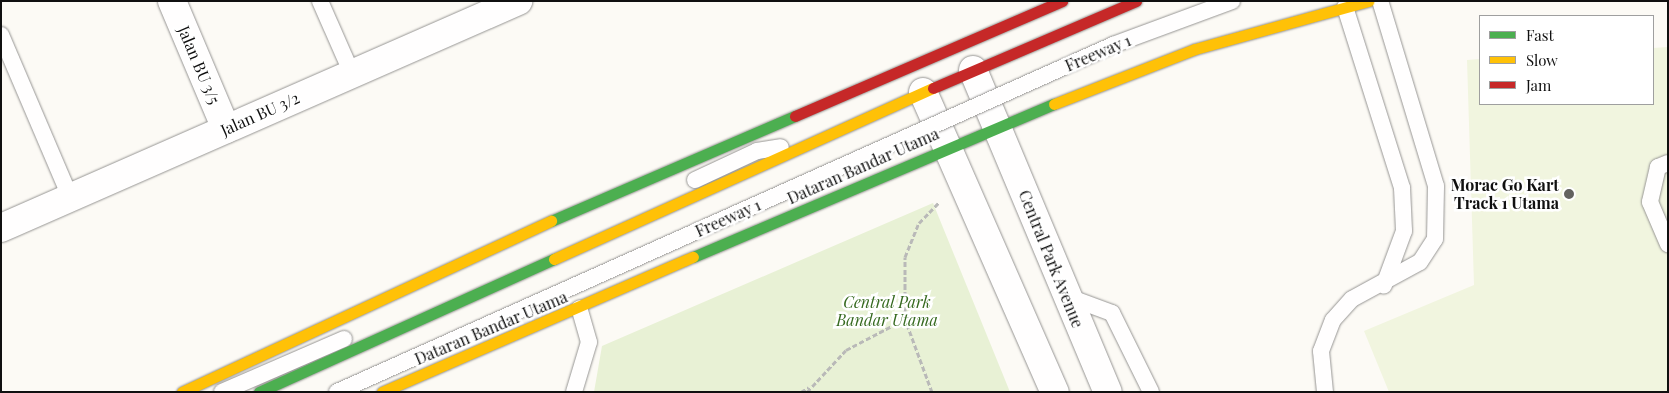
<!DOCTYPE html>
<html>
<head>
<meta charset="utf-8">
<style>
	body { margin:0 }
	#map { position:relative; width:1669px; height:393px; overflow:hidden; background:#fcfaf5; font-family:"Playfair Display",serif }
	div>[style] { position:absolute }
	.green>* { inset:0; background:#e8f1d5 }
	.pitch>* { inset:0; background:#f1f5df }
	.path>* { height:3px; margin-top:-1.5px; transform-origin:0; background:repeating-linear-gradient(90deg,#b9b9b8 0 5px,transparent 0 7.5px) }
	.roads { filter:drop-shadow(0 0 1px #969593) drop-shadow(0 0 1px #969593) }
	.lane>* { height:16px; margin:-8px; padding:0 8px; transform-origin:8px; border-radius:8px; background:#fffefe }
	.street>* { height:28px; margin:-14px; padding:0 14px; transform-origin:14px; border-radius:14px; background:#fffefe }
	.fast>* { height:11px; margin:-5.5px; padding:0 5.5px; transform-origin:5.5px; border-radius:5.5px; background:#4caf50 }
	.slow>* { height:11px; margin:-5.5px; padding:0 5.5px; transform-origin:5.5px; border-radius:5.5px; background:#ffc107 }
	.jam>* { height:11px; margin:-5.5px; padding:0 5.5px; transform-origin:5.5px; border-radius:5.5px; background:#c62828 }
	.bridges { filter:drop-shadow(0 0 1px #969593) drop-shadow(0 0 1px #969593) }
	.lane-bridge>* { height:16px; margin:-8px; padding:0 8px; transform-origin:8px; border-radius:8px; background:#fffefe }
	.dots>* { width:14px; height:14px; translate:-50% -50%; box-sizing:border-box; border:2px solid #fff; border-radius:50% }
	span { translate:-50% -50%; white-space:nowrap; text-align:center; line-height:1.15; -webkit-text-stroke:5px #fff; paint-order:stroke }
	.street-label { font-size:16px; color:#101010 }
	.poi-label { font-size:16px; color:#101010; font-weight:700 }
	.right { translate:-100% -50%; text-align:right }
	.park-label { font-size:16px; color:#35691f; font-style:italic }
	.frame { position:absolute; inset:0; border:2px solid #101010; pointer-events:none }
	.legend { position:absolute; left:1479px; top:15px; width:175px; height:90px; box-sizing:border-box; background:#fff; border:1px solid #9f9f9f; margin:0; padding:6px 9px; list-style:none; font-size:15px; color:#101010 }
	.legend li { display:flex; align-items:center; gap:10px; height:25px }
	.legend b { width:25px; border:1px solid #9f9f9f }
</style>
</head>
<body>
<div id="map">
	<div class="green">
		<div style="clip-path:polygon(933px 203px,1010px 392px,594px 392px,602px 346px)"></div>
	</div>
	<div class="pitch">
		<div style="clip-path:polygon(1668px 47px,1668px 392px,1389px 392px,1364px 331px,1474px 285px,1467px 60px,1480px 59px,1480px 104px,1653px 104px,1653px 48px)"></div>
	</div>
	<div class="path">
		<div style="left:801px;top:392px;width:9px;rotate:-32deg"></div>
		<div style="left:807px;top:392px;width:57px;rotate:-47.1deg"></div>
		<div style="left:846px;top:350px;width:67px;rotate:-27.7deg"></div>
		<div style="left:932px;top:392px;width:78px;rotate:-110.3deg"></div>
		<div style="left:905px;top:319px;width:62px;rotate:-90deg"></div>
		<div style="left:905px;top:257px;width:37px;rotate:-68deg"></div>
		<div style="left:919px;top:223px;width:28px;rotate:-46deg"></div>
	</div>
	<div class="roads">
		<div class="lane">
			<div style="left:320px;top:1px;width:80px;rotate:66.3deg"></div>
			<div style="left:1345px;top:7px;width:190px;rotate:72.5deg"></div>
			<div style="left:1402px;top:188px;width:43px;rotate:87.3deg"></div>
			<div style="left:1404px;top:231px;width:58px;rotate:110.3deg"></div>
			<div style="left:1px;top:35px;width:176px;rotate:66.9deg"></div>
			<div style="left:1668px;top:163px;width:11px;rotate:158deg"></div>
			<div style="left:1658px;top:167px;width:36px;rotate:103deg"></div>
			<div style="left:1650px;top:202px;width:46px;rotate:66.8deg"></div>
			<div style="left:695px;top:180px;width:68px;rotate:-25.1deg"></div>
			<div style="left:757px;top:151px;width:24px;rotate:-9deg"></div>
			<div style="left:1066px;top:296px;width:49px;rotate:20.3deg"></div>
			<div style="left:1112px;top:313px;width:88px;rotate:63.7deg"></div>
			<div style="left:222px;top:392px;width:133px;rotate:-23.5deg"></div>
			<div style="left:574px;top:392px;width:52px;rotate:-73.3deg"></div>
			<div style="left:589px;top:342px;width:35px;rotate:-106deg"></div>
			<div style="left:1325px;top:392px;width:41px;rotate:-95.6deg"></div>
			<div style="left:1321px;top:351px;width:33px;rotate:-69deg"></div>
			<div style="left:1333px;top:320px;width:28px;rotate:-48deg"></div>
			<div style="left:1352px;top:299px;width:77px;rotate:-28.6deg"></div>
			<div style="left:1420px;top:262px;width:27px;rotate:-57deg"></div>
			<div style="left:1435px;top:239px;width:53px;rotate:-88.9deg"></div>
			<div style="left:1436px;top:186px;width:193px;rotate:-106.8deg"></div>
		</div>
		<div class="street">
			<div style="left:172px;top:1px;width:139px;rotate:67.1deg"></div>
			<div style="left:973px;top:70px;width:349px;rotate:67.3deg"></div>
			<div style="left:923px;top:92px;width:328px;rotate:66.3deg"></div>
			<div style="left:1px;top:228px;width:565px;rotate:-23.7deg"></div>
		</div>
		<div class="fast">
			<div style="left:551px;top:221px;width:266px;rotate:-23.3deg"></div>
			<div style="left:693px;top:257px;width:392px;rotate:-23deg"></div>
			<div style="left:259px;top:392px;width:324px;rotate:-24.3deg"></div>
		</div>
		<div class="slow">
			<div style="left:1054px;top:104px;width:151px;rotate:-21.3deg"></div>
			<div style="left:1195px;top:49px;width:180px;rotate:-15.5deg"></div>
			<div style="left:554px;top:259px;width:416px;rotate:-24.3deg"></div>
			<div style="left:182px;top:392px;width:407px;rotate:-24.9deg"></div>
			<div style="left:382px;top:392px;width:339px;rotate:-23.5deg"></div>
		</div>
		<div class="jam">
			<div style="left:933px;top:88px;width:221px;rotate:-23.2deg"></div>
			<div style="left:795px;top:116px;width:291px;rotate:-23.3deg"></div>
		</div>
	</div>
	<div class="bridges">
		<div class="lane-bridge">
			<div style="left:337px;top:392px;width:850px;rotate:-24.09deg"></div>
			<div style="left:1113px;top:45px;width:127px;rotate:-20.3deg"></div>
		</div>
	</div>
	<div class="dots">
		<div style="left:1569px;top:194px;background:#636260"></div>
	</div>
	<div class="street-label">
		<span style="left:1098px;top:53px;rotate:-23deg">Freeway 1</span>
		<span style="left:199px;top:65px;rotate:67deg">Jalan BU 3/5</span>
		<span style="left:260px;top:114px;rotate:-24deg">Jalan BU 3/2</span>
		<span style="left:863px;top:166px;rotate:-24deg">Dataran Bandar Utama</span>
		<span style="left:728px;top:218px;rotate:-24deg">Freeway 1</span>
		<span style="left:1051px;top:259px;rotate:68deg">Central Park Avenue</span>
		<span style="left:491px;top:328px;rotate:-23deg">Dataran Bandar Utama</span>
	</div>
	<div class="poi-label">
		<span class="right" style="left:1559px;top:194px">Morac Go Kart<br>Track 1 Utama</span>
	</div>
	<div class="park-label">
		<span style="left:887px;top:311px">Central Park<br>Bandar Utama</span>
	</div>
	<div class="frame"></div>
	<ul class="legend">
	<li><b style="height:6px;background:#4caf50"></b>Fast</li>
	<li><b style="height:6px;background:#ffc107"></b>Slow</li>
	<li><b style="height:6px;background:#c62828"></b>Jam</li>
	</ul>
</div>
</body>
</html>
